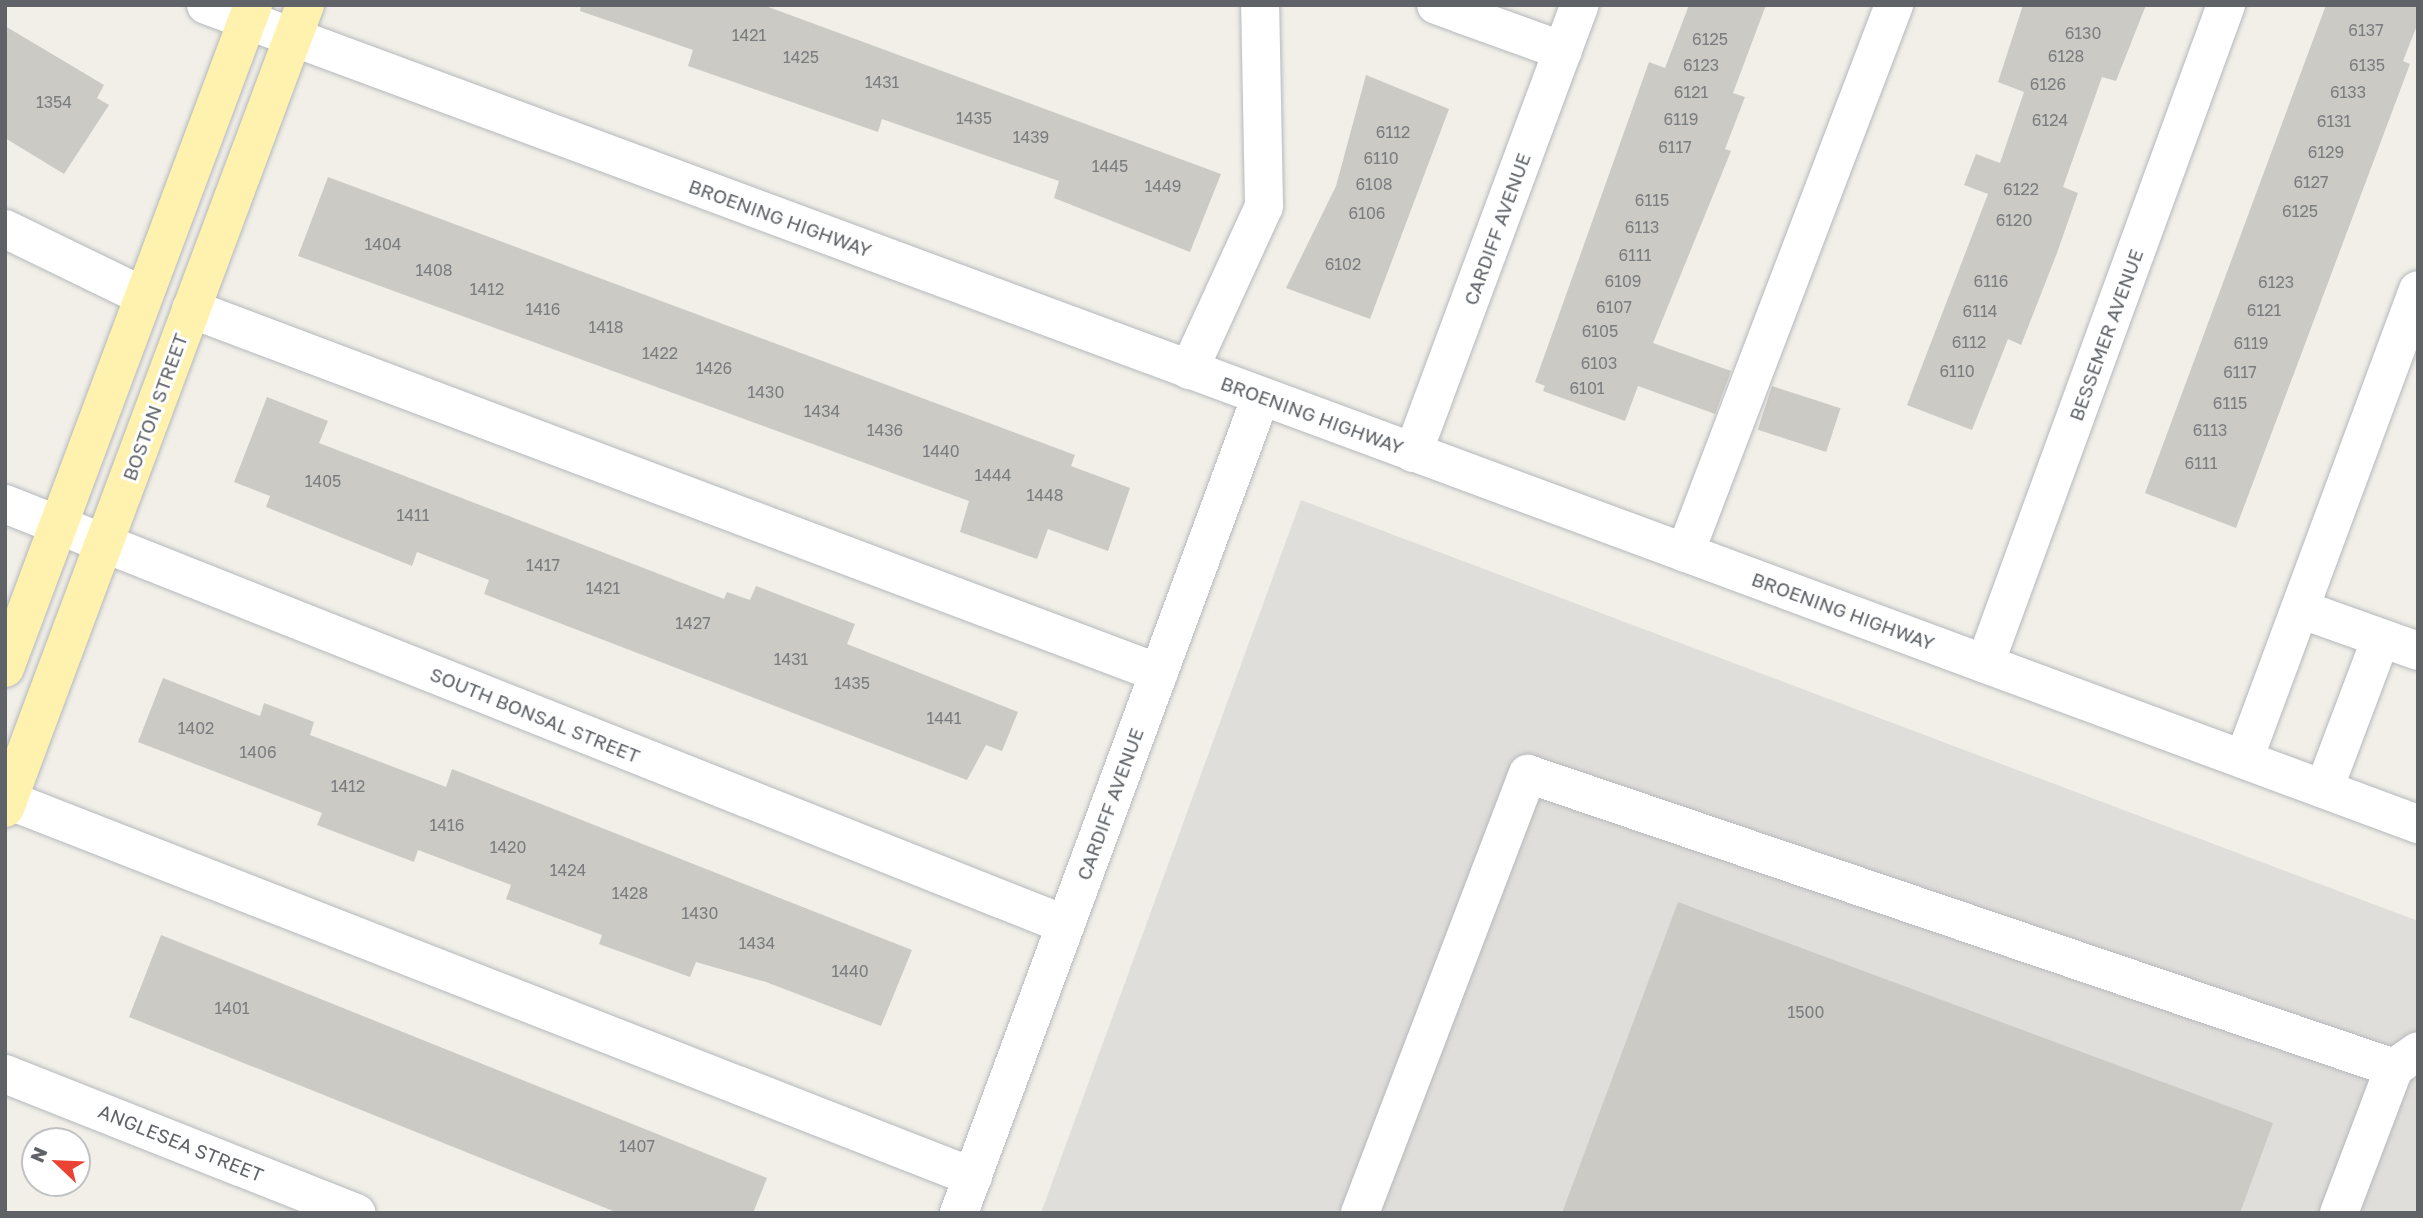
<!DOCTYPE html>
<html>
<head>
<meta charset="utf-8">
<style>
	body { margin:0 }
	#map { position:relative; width:2423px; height:1218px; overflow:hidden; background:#f1efe8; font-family:"Golos Text",sans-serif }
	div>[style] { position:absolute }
	.industrial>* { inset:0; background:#e0deda }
	.building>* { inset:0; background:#cccac5; transform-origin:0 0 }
	.roads { filter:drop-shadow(0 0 2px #b5b8bc) drop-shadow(0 0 2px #b5b8bc) }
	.minor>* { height:38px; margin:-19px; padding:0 19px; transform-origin:19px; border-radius:19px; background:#fff }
	.major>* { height:38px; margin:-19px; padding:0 19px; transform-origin:19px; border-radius:19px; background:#fff2af }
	span { translate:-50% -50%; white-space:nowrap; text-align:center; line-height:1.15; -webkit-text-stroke:6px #fff; paint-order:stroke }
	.number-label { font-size:16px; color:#7a7d7f }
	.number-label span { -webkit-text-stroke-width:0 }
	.street-label { font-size:19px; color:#5f6368 }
	.frame { position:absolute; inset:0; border:7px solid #5f6368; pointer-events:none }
	.north { position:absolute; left:21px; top:1127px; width:70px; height:70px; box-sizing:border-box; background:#fff; border:2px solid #bfc1c3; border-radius:50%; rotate:293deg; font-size:19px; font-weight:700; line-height:28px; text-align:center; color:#5f6368 }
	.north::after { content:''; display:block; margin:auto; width:24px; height:32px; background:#ea4335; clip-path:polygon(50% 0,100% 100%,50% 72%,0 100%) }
</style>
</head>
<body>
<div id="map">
	<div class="industrial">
		<div style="clip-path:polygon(1301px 500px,2418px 921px,2418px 1213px,1041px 1213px)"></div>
	</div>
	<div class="building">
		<div style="clip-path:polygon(581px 5px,763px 5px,1221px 174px,1190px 252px,1054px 198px,1059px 181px,882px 119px,878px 132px,688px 66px,693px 50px,580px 11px)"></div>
		<div style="clip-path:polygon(1689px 5px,1766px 5px,1733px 93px,1745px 97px,1725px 149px,1731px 151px,1653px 343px,1731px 371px,1715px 414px,1638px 386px,1625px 421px,1543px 391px,1545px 386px,1535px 382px,1649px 62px,1665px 68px)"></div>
		<div style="clip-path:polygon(2023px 5px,2146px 5px,2116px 81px,2102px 77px,2063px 187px,2078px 193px,2057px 253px,2021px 345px,2008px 339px,1972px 430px,1907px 405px,1988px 194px,1964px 185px,1976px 154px,2000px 163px,2024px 92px,1998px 82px)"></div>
		<div style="clip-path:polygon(2326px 5px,2418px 5px,2418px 23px,2403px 61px,2410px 64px,2236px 528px,2145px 493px)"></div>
		<div style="clip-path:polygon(5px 26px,104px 85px,97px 98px,109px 105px,64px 174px,5px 138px)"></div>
		<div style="clip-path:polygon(1366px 75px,1449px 109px,1370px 319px,1286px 288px,1336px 186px)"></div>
		<div style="clip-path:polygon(328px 177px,1075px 455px,1071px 466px,1130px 488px,1108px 551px,1048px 529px,1037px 559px,960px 532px,969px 501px,298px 256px)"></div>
		<div style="left:1772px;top:386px;width:72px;height:46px;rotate:18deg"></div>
		<div style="clip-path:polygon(267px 397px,328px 421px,319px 443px,724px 599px,727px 592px,750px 600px,756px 586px,855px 624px,847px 644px,1018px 712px,1002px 751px,986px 745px,967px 780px,484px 594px,489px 580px,417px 552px,412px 566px,266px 507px,270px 496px,234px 482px)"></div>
		<div style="clip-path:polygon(163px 678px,260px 716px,264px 703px,314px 722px,310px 735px,446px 787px,452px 769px,912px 950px,881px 1026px,766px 982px,696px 962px,690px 977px,599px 944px,602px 935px,506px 899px,511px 885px,418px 850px,414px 862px,317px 825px,322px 813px,138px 742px)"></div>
		<div style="clip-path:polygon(1678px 902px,2273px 1123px,2240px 1213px,1562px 1213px)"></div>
		<div style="clip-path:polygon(161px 935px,767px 1178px,753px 1213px,618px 1213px,129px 1017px)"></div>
	</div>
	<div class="roads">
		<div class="minor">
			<div style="left:206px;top:5px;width:2359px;rotate:20.32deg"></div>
			<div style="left:1436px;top:5px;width:135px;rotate:19.9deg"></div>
			<div style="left:5px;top:229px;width:153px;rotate:25.9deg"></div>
			<div style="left:191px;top:309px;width:1034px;rotate:20.61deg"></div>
			<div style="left:1189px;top:370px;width:180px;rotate:-65.4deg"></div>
			<div style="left:1264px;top:206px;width:201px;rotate:-91.1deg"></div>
			<div style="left:1413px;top:453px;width:478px;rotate:-69.6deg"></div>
			<div style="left:5px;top:504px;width:1141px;rotate:21.64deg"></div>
			<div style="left:1685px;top:553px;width:587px;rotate:-69.12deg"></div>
			<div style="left:2300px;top:609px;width:125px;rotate:19.6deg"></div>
			<div style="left:1985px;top:664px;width:702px;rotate:-69.91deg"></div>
			<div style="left:2244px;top:759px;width:500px;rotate:-69.65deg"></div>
			<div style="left:2324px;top:789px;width:161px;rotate:-69.3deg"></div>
			<div style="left:8px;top:800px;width:1036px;rotate:21.34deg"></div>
			<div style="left:5px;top:1074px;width:378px;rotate:21.6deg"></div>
			<div style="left:959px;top:1213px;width:871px;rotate:-69.71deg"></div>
			<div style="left:1360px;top:1213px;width:470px;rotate:-69.1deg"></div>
			<div style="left:1528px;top:774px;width:915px;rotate:18.75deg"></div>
			<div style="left:2339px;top:1213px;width:155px;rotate:-69.2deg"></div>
			<div style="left:2394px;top:1068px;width:29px;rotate:-35deg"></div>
		</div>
		<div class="major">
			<div style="left:5px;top:668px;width:708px;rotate:-69.49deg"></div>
			<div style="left:5px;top:808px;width:857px;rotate:-69.51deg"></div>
		</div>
	</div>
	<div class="number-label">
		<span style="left:2366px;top:30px">6137</span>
		<span style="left:2083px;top:33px">6130</span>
		<span style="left:749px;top:35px">1421</span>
		<span style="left:1710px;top:39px">6125</span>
		<span style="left:2066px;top:56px">6128</span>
		<span style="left:801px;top:57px">1425</span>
		<span style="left:1701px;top:65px">6123</span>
		<span style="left:2367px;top:65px">6135</span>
		<span style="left:882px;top:82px">1431</span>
		<span style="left:2048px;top:84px">6126</span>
		<span style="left:1691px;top:92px">6121</span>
		<span style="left:2348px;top:92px">6133</span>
		<span style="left:54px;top:102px">1354</span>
		<span style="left:974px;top:118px">1435</span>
		<span style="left:1681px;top:119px">6119</span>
		<span style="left:2050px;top:120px">6124</span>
		<span style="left:2334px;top:121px">6131</span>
		<span style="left:1393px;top:132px">6112</span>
		<span style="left:1031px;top:137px">1439</span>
		<span style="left:1675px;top:147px">6117</span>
		<span style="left:2326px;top:152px">6129</span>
		<span style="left:1381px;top:158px">6110</span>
		<span style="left:1110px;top:166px">1445</span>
		<span style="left:2311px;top:182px">6127</span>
		<span style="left:1374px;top:184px">6108</span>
		<span style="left:1163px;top:186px">1449</span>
		<span style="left:2021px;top:189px">6122</span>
		<span style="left:1652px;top:200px">6115</span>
		<span style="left:2300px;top:211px">6125</span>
		<span style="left:1367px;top:213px">6106</span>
		<span style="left:2014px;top:220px">6120</span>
		<span style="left:1642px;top:227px">6113</span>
		<span style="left:383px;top:244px">1404</span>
		<span style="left:1635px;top:255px">6111</span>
		<span style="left:1343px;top:264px">6102</span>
		<span style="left:434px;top:270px">1408</span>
		<span style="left:1623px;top:281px">6109</span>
		<span style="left:1991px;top:281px">6116</span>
		<span style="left:2276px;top:282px">6123</span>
		<span style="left:487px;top:289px">1412</span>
		<span style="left:1614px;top:307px">6107</span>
		<span style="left:543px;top:309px">1416</span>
		<span style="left:2264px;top:310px">6121</span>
		<span style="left:1980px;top:311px">6114</span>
		<span style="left:606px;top:327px">1418</span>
		<span style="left:1600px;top:331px">6105</span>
		<span style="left:1969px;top:342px">6112</span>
		<span style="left:2251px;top:343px">6119</span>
		<span style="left:660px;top:353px">1422</span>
		<span style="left:1599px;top:363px">6103</span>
		<span style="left:714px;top:368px">1426</span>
		<span style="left:1957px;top:371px">6110</span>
		<span style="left:2240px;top:372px">6117</span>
		<span style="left:1587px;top:388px">6101</span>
		<span style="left:766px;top:392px">1430</span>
		<span style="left:2230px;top:403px">6115</span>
		<span style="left:822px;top:411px">1434</span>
		<span style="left:885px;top:430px">1436</span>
		<span style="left:2210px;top:430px">6113</span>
		<span style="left:941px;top:451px">1440</span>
		<span style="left:2201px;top:463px">6111</span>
		<span style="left:993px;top:475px">1444</span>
		<span style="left:323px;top:481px">1405</span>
		<span style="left:1045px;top:495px">1448</span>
		<span style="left:413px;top:515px">1411</span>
		<span style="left:543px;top:565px">1417</span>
		<span style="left:603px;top:588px">1421</span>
		<span style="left:693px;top:623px">1427</span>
		<span style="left:791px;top:659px">1431</span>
		<span style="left:852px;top:683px">1435</span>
		<span style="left:944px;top:718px">1441</span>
		<span style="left:196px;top:728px">1402</span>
		<span style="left:258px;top:752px">1406</span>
		<span style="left:348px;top:786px">1412</span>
		<span style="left:447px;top:825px">1416</span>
		<span style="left:508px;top:847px">1420</span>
		<span style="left:568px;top:870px">1424</span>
		<span style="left:630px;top:893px">1428</span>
		<span style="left:700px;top:913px">1430</span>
		<span style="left:757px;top:943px">1434</span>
		<span style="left:850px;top:971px">1440</span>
		<span style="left:232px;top:1008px">1401</span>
		<span style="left:1806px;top:1012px">1500</span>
		<span style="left:637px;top:1146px">1407</span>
	</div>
	<div class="street-label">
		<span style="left:780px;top:218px;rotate:20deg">BROENING HIGHWAY</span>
		<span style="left:1497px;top:229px;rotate:-70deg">CARDIFF AVENUE</span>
		<span style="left:2106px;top:335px;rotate:-70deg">BESSEMER AVENUE</span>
		<span style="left:155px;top:407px;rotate:-70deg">BOSTON STREET</span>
		<span style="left:1312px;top:415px;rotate:20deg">BROENING HIGHWAY</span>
		<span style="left:1843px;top:611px;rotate:20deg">BROENING HIGHWAY</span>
		<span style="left:535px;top:715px;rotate:22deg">SOUTH BONSAL STREET</span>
		<span style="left:1110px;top:804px;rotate:-70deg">CARDIFF AVENUE</span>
		<span style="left:181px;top:1143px;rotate:22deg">ANGLESEA STREET</span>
	</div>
	<div class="frame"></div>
	<div class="north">N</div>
</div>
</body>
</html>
